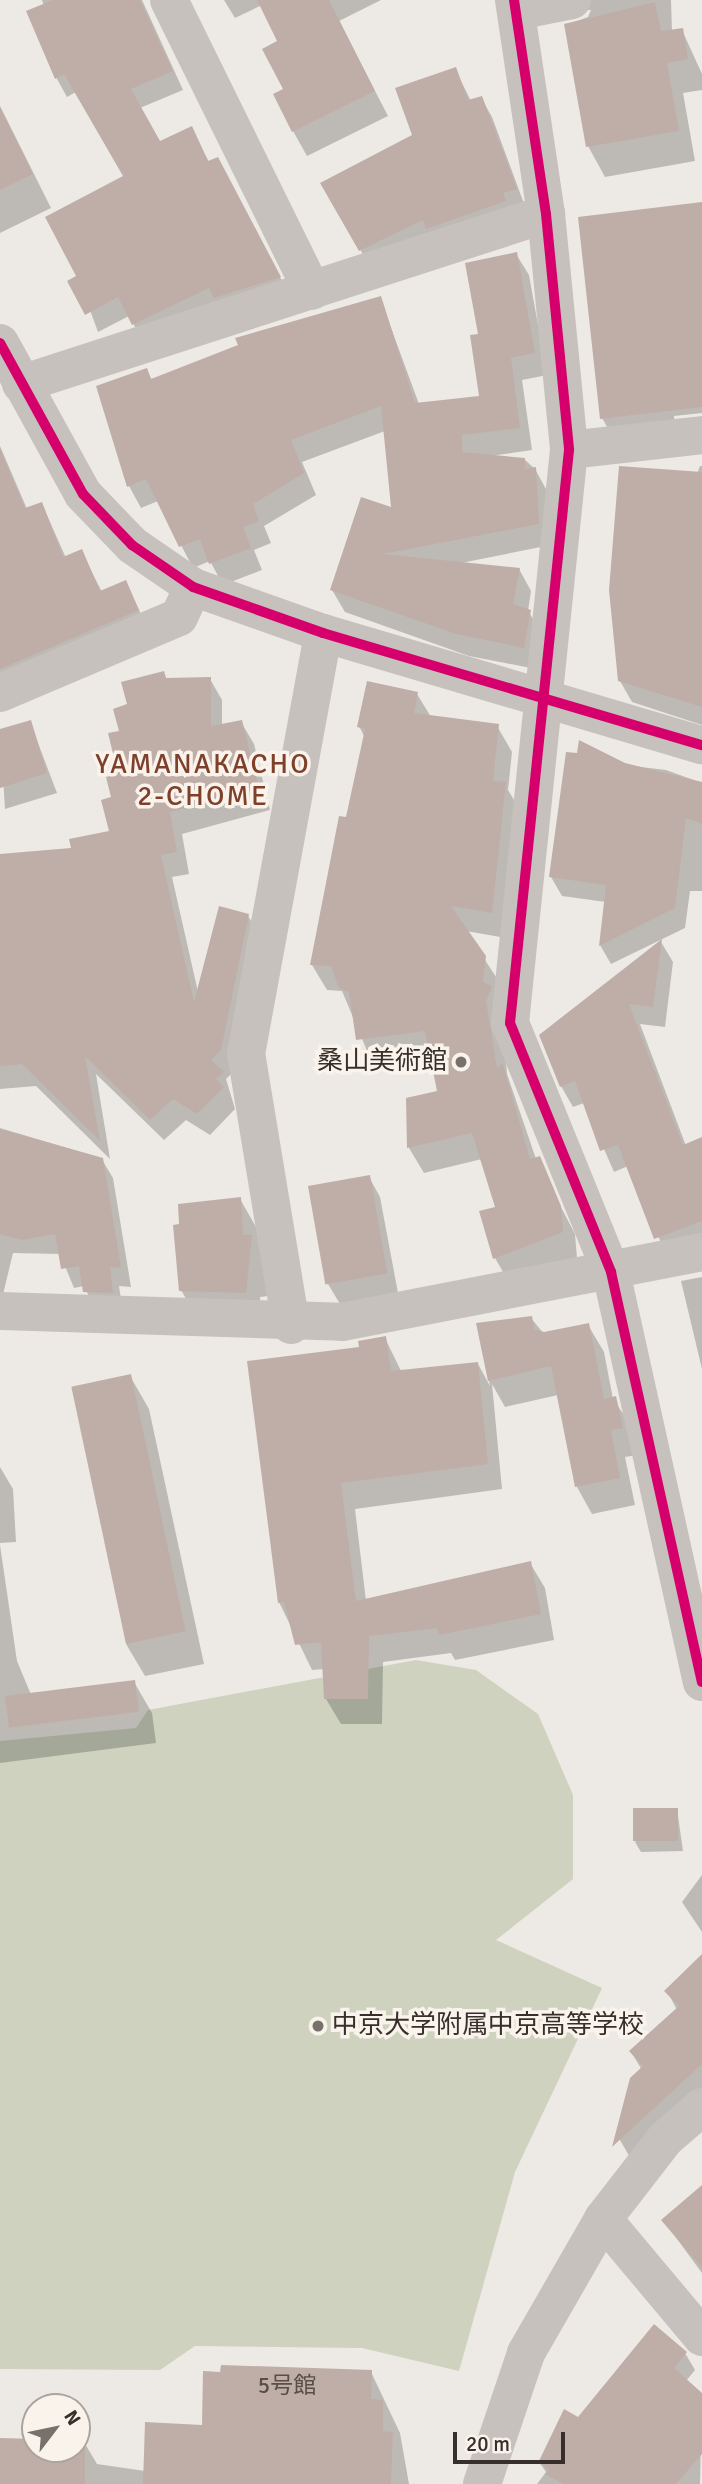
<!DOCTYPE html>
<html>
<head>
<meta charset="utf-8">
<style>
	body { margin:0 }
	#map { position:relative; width:702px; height:2484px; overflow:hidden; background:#ede9e4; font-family:Signika,"Noto Sans JP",sans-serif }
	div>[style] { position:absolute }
	.green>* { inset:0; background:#ced2bf }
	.shadow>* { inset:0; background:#0003 }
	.building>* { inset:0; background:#bfaea7; transform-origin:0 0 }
	.minor>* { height:38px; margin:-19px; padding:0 19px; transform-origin:19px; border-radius:19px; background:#c6c1bc }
	.cycleway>* { height:10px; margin:-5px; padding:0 5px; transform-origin:5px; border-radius:5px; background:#d6006c }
	.dots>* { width:19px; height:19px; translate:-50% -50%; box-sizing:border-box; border:4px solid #f9f3ec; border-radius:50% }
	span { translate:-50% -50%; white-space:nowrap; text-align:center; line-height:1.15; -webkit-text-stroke:7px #f9f3ec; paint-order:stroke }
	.number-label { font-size:23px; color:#594f49 }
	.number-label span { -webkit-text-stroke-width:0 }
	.poi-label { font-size:26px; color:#372f2a }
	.right { translate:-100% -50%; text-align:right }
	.left { translate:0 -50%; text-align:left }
	.neighbourhood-label { font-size:28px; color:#7f402b; letter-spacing:2px }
	.north { position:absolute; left:21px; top:2393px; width:70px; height:70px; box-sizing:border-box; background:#f9f3ec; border:2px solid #aba59e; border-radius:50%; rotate:58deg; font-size:19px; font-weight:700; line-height:28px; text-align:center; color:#372f2a }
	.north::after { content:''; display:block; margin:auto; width:24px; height:32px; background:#77706b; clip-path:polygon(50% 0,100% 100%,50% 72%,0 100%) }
	.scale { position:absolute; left:453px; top:2432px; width:112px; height:32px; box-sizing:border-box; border:4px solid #372f2a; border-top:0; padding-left:9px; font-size:21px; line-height:24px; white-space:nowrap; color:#372f2a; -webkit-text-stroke:5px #f9f3ec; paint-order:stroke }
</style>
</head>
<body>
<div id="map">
	<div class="green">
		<div style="clip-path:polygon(416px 1660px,476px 1670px,538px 1714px,573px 1795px,573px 1879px,496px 1940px,602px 1988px,515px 2172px,459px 2371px,362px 2348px,195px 2346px,160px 2370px,0 2369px,0 1741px,136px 1728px,148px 1710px)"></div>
	</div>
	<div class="shadow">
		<div style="clip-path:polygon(42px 0,142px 0,183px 90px,140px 108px,160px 143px,191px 128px,209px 162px,228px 178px,290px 296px,144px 343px,129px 316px,98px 332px,78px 277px,125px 176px,76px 92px,67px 97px,57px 79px,29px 12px,44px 6px)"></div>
		<div style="clip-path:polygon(224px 0,381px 0,339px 21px,388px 116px,307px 156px,293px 131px,279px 42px,262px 5px,235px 18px)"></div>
		<div style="clip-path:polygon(574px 0,671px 0,672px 31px,682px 30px,702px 74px,702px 90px,683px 93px,695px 161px,605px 177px,588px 146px,566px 25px,588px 17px,591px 10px,580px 10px)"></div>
		<div style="clip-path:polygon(455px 69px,471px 101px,481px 98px,492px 117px,526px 209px,372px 270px,322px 183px,414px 136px)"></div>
		<div style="clip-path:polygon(0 106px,51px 208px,0 233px)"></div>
		<div style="clip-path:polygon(702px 204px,702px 413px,674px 416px,677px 443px,620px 449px,602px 418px)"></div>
		<div style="clip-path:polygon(516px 254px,529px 275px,547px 375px,522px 380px,532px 450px,490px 456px,524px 459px,535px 469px,547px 491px,551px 545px,461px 563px,519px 569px,531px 591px,528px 611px,542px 633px,536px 669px,469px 656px,345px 612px,332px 590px,393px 509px,385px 431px,302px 462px,316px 495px,264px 526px,271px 543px,254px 550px,262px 570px,223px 585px,210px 561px,193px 568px,158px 501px,141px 508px,129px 486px,146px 370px,152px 380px,380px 298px,419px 404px,481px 398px,480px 335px)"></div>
		<div style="clip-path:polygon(0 446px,27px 509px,42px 504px,66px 558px,81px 551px,102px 592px,125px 582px,149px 630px,0 696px)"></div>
		<div style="clip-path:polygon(700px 466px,702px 466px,702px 725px,632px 702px,620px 681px)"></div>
		<div style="clip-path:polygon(163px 673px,167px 680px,210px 679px,222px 700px,222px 725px,241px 722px,254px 744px,270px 810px,182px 834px,189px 874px,172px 877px,198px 992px,248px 916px,261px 937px,233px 1072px,226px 1079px,235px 1109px,210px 1135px,186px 1120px,164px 1140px,96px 1074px,110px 1159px,36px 1086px,0 1089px,0 856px,73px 849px,112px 832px,130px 706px)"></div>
		<div style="clip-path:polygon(417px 694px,431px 717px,497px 726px,512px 752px,508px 790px,520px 810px,506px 938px,466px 931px,500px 983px,507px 1074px,536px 1159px,575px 1234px,577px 1258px,510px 1284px,495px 1258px,497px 1208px,482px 1159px,424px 1173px,409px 1148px,408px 1099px,440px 1092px,432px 1057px,373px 1065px,342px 991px,327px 990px,312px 965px,365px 738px,359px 726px)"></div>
		<div style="clip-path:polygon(30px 722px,57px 793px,5px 809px,0 731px)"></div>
		<div style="clip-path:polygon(624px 765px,666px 770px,702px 783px,702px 891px,690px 891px,685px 928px,611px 964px,600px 945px,606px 902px,562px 896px,551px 877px)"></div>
		<div style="clip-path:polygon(661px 942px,673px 962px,665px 1027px,640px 1024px,686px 1146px,702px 1139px,702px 1246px,668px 1259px,628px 1166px,614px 1172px,584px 1103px,573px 1107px,561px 1086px)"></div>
		<div style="clip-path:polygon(0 1128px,101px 1158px,113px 1178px,131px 1287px,119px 1286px,123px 1312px,96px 1311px,84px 1286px,74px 1288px,60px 1254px,13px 1253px,0 1307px)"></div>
		<div style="clip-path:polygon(369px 1177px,380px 1197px,398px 1293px,340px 1304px,328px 1284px)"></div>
		<div style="clip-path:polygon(240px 1199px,256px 1227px,268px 1296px,260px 1297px,261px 1320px,197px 1318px,181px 1290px)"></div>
		<div style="clip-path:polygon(702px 1277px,702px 1369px,681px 1281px)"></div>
		<div style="clip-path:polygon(531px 1318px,544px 1334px,588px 1325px,604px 1352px,613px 1399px,631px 1425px,637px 1455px,625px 1457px,635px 1505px,592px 1514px,577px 1487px,558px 1395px,505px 1407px,492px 1384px,502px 1489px,355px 1509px,366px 1601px,530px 1563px,545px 1588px,554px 1640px,455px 1660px,451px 1653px,383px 1662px,382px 1724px,341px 1724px,326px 1699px,324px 1669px,312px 1670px,279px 1602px,361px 1348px,385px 1338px,401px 1371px,478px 1364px,490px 1386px,478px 1324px)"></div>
		<div style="clip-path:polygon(130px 1376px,149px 1409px,204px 1664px,145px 1676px,126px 1644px)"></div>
		<div style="clip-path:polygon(0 1467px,13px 1489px,16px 1542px,0 1543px)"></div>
		<div style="clip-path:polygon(0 1545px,17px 1661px,32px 1697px,134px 1682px,152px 1713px,156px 1743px,0 1763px)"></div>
		<div style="clip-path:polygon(677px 1809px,683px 1851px,641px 1852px,635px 1842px)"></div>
		<div style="clip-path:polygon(702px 1875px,702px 1932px,682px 1902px)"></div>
		<div style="clip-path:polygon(702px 1957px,702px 2101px,631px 2159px,617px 2135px,642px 2070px,631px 2052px,677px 2010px,667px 1991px)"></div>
		<div style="clip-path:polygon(702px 2191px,702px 2273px,663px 2220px)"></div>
		<div style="clip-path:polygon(685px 2353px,695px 2370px,686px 2381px,702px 2395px,700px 2484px,537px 2484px,546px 2472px,540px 2463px,578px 2419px)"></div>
		<div style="clip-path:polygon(371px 2372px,400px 2433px,409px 2484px,0 2484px,0 2440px,35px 2441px,35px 2449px,77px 2449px,77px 2442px,84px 2442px,97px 2464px,145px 2471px,203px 2427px)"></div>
	</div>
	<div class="building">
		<div style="clip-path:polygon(53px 0,140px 0,173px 71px,131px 89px,160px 141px,192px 126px,208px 161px,218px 157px,281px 277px,214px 298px,209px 288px,132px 325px,118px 297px,85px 315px,67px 281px,76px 276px,45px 217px,123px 176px,64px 74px,55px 79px,26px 11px)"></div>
		<div style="clip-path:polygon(257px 0,329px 0,375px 91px,292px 132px,273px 94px,283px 89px,262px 49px,277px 41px)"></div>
		<div style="clip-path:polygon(655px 2px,661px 31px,683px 28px,688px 59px,667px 63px,679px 131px,586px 147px,564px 24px)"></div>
		<div style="clip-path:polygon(456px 67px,468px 100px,482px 96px,517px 189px,503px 193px,506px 201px,426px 229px,423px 220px,359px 251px,320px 183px,412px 135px,395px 88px)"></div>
		<div style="clip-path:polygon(0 107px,33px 174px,0 190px)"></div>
		<div style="clip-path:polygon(702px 202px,702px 407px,600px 419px,578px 217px)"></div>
		<div style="clip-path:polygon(517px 252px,535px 353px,511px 358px,520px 428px,462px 435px,462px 452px,525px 458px,525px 469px,536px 467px,539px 524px,383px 554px,520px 568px,513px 604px,531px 610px,524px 648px,456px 634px,330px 590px,361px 497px,391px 507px,381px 406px,291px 440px,304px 473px,253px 504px,259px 521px,243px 527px,251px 548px,209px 564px,200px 539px,179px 547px,146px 479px,127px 487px,96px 386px,147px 368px,151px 379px,238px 345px,235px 338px,381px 296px,415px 403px,479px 396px,470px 335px,478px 334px,465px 263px)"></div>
		<div style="clip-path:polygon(0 449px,25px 508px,42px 502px,63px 557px,82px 549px,100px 591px,126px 580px,139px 610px,0 669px)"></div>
		<div style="clip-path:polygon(619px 466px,702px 472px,702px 707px,618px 681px,609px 590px)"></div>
		<div style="clip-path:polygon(164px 671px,166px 678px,211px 677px,211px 726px,242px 720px,259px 789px,170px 812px,177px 852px,161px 855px,194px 1002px,219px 906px,249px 914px,221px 1050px,211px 1060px,224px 1072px,216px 1079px,224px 1087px,197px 1114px,173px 1099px,150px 1120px,85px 1056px,100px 1141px,22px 1064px,0 1066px,0 854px,71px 848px,69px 839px,109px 831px,101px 800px,111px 797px,106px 777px,118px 774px,108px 733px,119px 731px,113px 709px,127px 704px,121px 682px)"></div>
		<div style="clip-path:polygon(367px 681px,418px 692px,414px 713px,499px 724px,493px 781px,506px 782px,492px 913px,451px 906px,486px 956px,483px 982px,492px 986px,486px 1001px,497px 1068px,503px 1064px,530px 1159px,540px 1156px,561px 1206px,563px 1232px,493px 1259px,479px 1211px,495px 1207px,472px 1133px,407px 1148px,406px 1098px,437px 1091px,425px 1031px,356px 1040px,349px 992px,339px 988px,331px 966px,310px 965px,339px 816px,346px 817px,365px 729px,357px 727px)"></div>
		<div style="clip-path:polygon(31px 720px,47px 773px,0 788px,0 729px)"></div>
		<div style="clip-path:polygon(579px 740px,625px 763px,702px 782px,702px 824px,686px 818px,675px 908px,599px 946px,606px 885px,549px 877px,566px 752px,577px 753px)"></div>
		<div style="clip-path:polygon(662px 939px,653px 1007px,629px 1004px,683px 1145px,702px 1137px,702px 1221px,654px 1239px,618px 1145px,600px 1151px,575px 1081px,560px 1087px,539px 1035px)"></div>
		<div style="clip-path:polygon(0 1129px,103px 1158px,121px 1268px,110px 1267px,113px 1293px,83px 1292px,79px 1266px,61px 1269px,55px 1234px,22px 1240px,0 1234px)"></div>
		<div style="left:370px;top:1175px;width:100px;height:63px;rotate:80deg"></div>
		<div style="clip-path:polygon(241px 1197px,243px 1235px,252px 1235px,246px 1293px,179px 1291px,173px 1225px,179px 1224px,178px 1204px)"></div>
		<div style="clip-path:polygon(532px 1316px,534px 1329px,544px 1332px,589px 1323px,604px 1399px,616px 1396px,623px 1428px,611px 1430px,620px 1478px,575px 1487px,551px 1366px,488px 1381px,476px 1323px)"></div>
		<div style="clip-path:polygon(386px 1336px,391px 1371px,478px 1362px,488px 1464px,341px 1483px,356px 1601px,531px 1561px,541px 1614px,439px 1635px,437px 1628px,369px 1636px,368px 1699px,324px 1699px,321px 1642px,295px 1645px,284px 1602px,278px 1603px,247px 1361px,359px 1347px,358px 1341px)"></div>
		<div style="left:131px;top:1374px;width:263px;height:61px;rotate:78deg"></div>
		<div style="left:135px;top:1680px;width:32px;height:131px;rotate:83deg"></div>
		<div style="left:678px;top:1808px;width:33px;height:45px;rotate:90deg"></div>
		<div style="clip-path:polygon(702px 1954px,702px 2064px,612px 2147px,630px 2078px,643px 2066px,629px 2051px,679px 2006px,664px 1991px)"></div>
		<div style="clip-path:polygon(702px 2185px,702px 2268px,661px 2220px)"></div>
		<div style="clip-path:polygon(654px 2324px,687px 2352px,674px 2368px,702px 2393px,702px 2454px,676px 2484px,563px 2484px,545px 2474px,549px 2469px,538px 2463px,564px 2409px,578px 2417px)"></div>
		<div style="clip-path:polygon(221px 2365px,372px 2370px,371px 2399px,383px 2400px,383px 2431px,393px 2432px,391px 2484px,143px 2484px,145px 2422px,202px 2425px,203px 2371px,220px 2372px)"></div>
		<div style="clip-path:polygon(0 2438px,35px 2439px,35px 2449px,77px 2449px,77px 2440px,85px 2440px,85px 2484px,0 2484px)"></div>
	</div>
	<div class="minor">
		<div style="left:169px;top:0;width:324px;rotate:63.8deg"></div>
		<div style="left:514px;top:0;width:216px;rotate:81.5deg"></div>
		<div style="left:546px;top:214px;width:237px;rotate:84.4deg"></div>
		<div style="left:569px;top:450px;width:576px;rotate:95.88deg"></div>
		<div style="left:510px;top:1023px;width:269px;rotate:67.9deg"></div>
		<div style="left:611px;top:1272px;width:420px;rotate:77.5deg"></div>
		<div style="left:518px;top:11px;width:55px;rotate:-11.5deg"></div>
		<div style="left:0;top:343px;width:172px;rotate:61.2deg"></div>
		<div style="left:83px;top:494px;width:71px;rotate:46.1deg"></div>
		<div style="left:132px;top:545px;width:74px;rotate:34.5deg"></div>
		<div style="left:193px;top:587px;width:138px;rotate:19.5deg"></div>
		<div style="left:323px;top:633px;width:395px;rotate:16.5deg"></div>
		<div style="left:21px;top:384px;width:552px;rotate:-17.94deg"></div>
		<div style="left:569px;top:450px;width:134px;rotate:-6.4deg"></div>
		<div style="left:0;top:693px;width:194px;rotate:-23deg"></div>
		<div style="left:179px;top:617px;width:33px;rotate:-65deg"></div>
		<div style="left:0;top:1311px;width:342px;rotate:1.8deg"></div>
		<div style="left:342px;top:1322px;width:367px;rotate:-11deg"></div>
		<div style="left:291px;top:1325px;width:275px;rotate:-99.4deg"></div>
		<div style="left:246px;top:1054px;width:428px;rotate:-79.6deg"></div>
		<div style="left:603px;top:2219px;width:154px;rotate:50deg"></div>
		<div style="left:482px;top:2484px;width:138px;rotate:-71.4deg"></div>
		<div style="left:526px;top:2353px;width:155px;rotate:-60.1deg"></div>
		<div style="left:603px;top:2219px;width:101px;rotate:-52.2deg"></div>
		<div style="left:665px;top:2139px;width:49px;rotate:-40.9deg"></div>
	</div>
	<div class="cycleway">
		<div style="left:514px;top:0;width:216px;rotate:81.5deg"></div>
		<div style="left:546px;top:214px;width:237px;rotate:84.4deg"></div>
		<div style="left:569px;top:450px;width:576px;rotate:95.88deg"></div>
		<div style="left:510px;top:1023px;width:269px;rotate:67.9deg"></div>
		<div style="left:611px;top:1272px;width:420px;rotate:77.5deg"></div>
		<div style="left:0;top:343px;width:172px;rotate:61.2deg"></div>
		<div style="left:83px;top:494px;width:71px;rotate:46.1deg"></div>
		<div style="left:132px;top:545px;width:74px;rotate:34.5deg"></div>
		<div style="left:193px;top:587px;width:138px;rotate:19.5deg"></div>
		<div style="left:323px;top:633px;width:395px;rotate:16.5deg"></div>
	</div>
	<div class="dots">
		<div style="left:461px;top:1062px;background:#77706b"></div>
		<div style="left:318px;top:2026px;background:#77706b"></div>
	</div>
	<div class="number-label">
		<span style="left:287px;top:2386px">5号館</span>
	</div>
	<div class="poi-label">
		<span class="right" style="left:447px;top:1062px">桑山美術館</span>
		<span class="left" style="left:332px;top:2026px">中京大学附属中京高等学校</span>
	</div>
	<div class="neighbourhood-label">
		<span style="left:203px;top:780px">YAMANAKACHO<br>2-CHOME</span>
	</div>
	<div class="north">N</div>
	<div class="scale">20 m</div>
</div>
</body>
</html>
